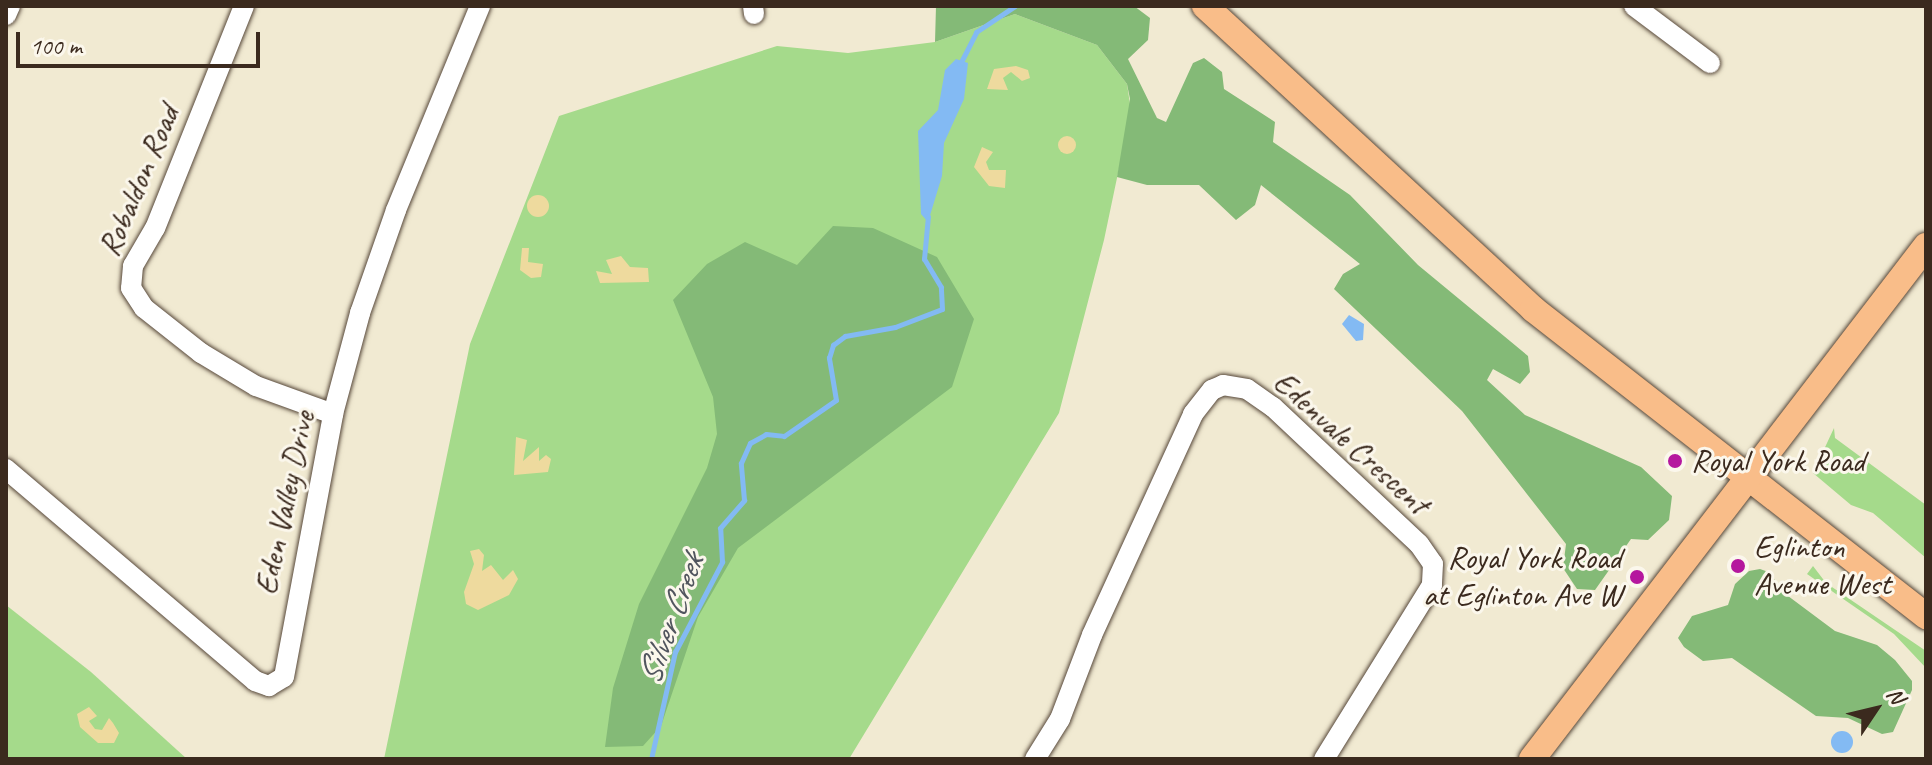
<!DOCTYPE html>
<html>
<head>
<meta charset="utf-8">
<style>
	body { margin:0 }
	#map { position:relative; width:1932px; height:765px; overflow:hidden; background:#f1ead2; font-family:Caveat,sans-serif }
	div>[style] { position:absolute }
	.green>* { inset:0; background:#a5da8b }
	.forest>* { inset:0; background:#84ba77 }
	.sand>* { inset:0; background:#eeda9e }
	.round { border-radius:50% }
	.water>* { inset:0; background:#83baf3 }
	.stream>* { height:5px; margin:-2.5px; padding:0 2.5px; transform-origin:2.5px; border-radius:2.5px; background:#83baf3 }
	.roads { filter:drop-shadow(0 0 2px #564739) drop-shadow(0 0 2px #564739) }
	.minor>* { height:20px; margin:-10px; padding:0 10px; transform-origin:10px; border-radius:10px; background:#fff }
	.major>* { height:26px; margin:-13px; padding:0 13px; transform-origin:13px; border-radius:13px; background:#f9bd89 }
	.dots>* { width:22px; height:22px; translate:-50% -50%; box-sizing:border-box; border:4px solid #fbf7ec; border-radius:50% }
	span { translate:-50% -50%; white-space:nowrap; text-align:center; line-height:1.15; -webkit-text-stroke:6px #fbf7ec; paint-order:stroke }
	.street-label { font-size:32px; color:#3b2a1e }
	.poi-label { font-size:32px; color:#3b2a1e }
	.left { translate:0 -50%; text-align:left }
	.right { translate:-100% -50%; text-align:right }
	.water-label { font-size:34px; color:#51555e; font-style:italic }
	.frame { position:absolute; inset:0; border:8px solid #3b2a1e; pointer-events:none }
	.north { position:absolute; left:1836px; top:669px; width:80px; height:80px; -webkit-text-stroke:6px #fbf7ec; paint-order:stroke; rotate:55deg; font-size:22px; font-weight:700; line-height:32px; text-align:center; color:#3b2a1e }
	.north::after { content:''; display:block; margin:auto; width:28px; height:36px; background:#3b2a1e; clip-path:polygon(50% 0,100% 100%,50% 72%,0 100%) }
	.scale { position:absolute; left:16px; top:32px; width:244px; height:36px; box-sizing:border-box; border:4px solid #3b2a1e; border-top:0; padding-left:10px; font-size:24px; line-height:28px; white-space:nowrap; color:#3b2a1e; -webkit-text-stroke:6px #fbf7ec; paint-order:stroke }
</style>
</head>
<body>
<div id="map">
	<div class="green">
		<div style="clip-path:polygon(1015px 14px,1097px 45px,1127px 84px,1131px 111px,1104px 240px,1059px 413px,849px 759px,384px 759px,470px 344px,559px 116px,777px 46px,848px 53px,935px 42px)"></div>
		<div style="clip-path:polygon(1834px 428px,1835px 438px,1926px 505px,1926px 558px,1873px 513px,1851px 505px,1813px 473px)"></div>
		<div style="clip-path:polygon(1813px 566px,1826px 583px,1926px 651px,1926px 668px,1894px 634px,1807px 574px)"></div>
		<div style="clip-path:polygon(6px 605px,91px 672px,187px 759px,6px 759px)"></div>
	</div>
	<div class="forest">
		<div style="clip-path:polygon(936px 6px,1134px 6px,1150px 18px,1148px 40px,1128px 59px,1157px 118px,1166px 122px,1193px 63px,1204px 58px,1222px 72px,1224px 89px,1275px 122px,1273px 142px,1350px 195px,1418px 265px,1528px 356px,1530px 372px,1520px 384px,1493px 369px,1487px 380px,1525px 415px,1641px 467px,1672px 496px,1669px 520px,1648px 540px,1631px 539px,1595px 590px,1577px 589px,1563px 568px,1566px 544px,1462px 411px,1334px 289px,1343px 274px,1360px 264px,1261px 185px,1255px 205px,1236px 220px,1199px 185px,1147px 185px,1117px 177px,1130px 99px,1127px 84px,1097px 45px,1015px 14px,935px 42px)"></div>
		<div style="clip-path:polygon(833px 226px,873px 228px,937px 257px,974px 319px,952px 387px,738px 548px,698px 617px,661px 726px,643px 746px,605px 747px,613px 688px,639px 604px,707px 468px,717px 434px,713px 397px,673px 300px,707px 264px,745px 242px,797px 265px)"></div>
		<div style="clip-path:polygon(1760px 569px,1771px 573px,1780px 590px,1835px 631px,1877px 645px,1895px 660px,1912px 681px,1912px 690px,1893px 732px,1882px 734px,1848px 718px,1816px 716px,1732px 658px,1703px 661px,1684px 647px,1678px 638px,1692px 616px,1728px 605px,1735px 584px,1749px 571px)"></div>
	</div>
	<div class="sand">
		<div style="clip-path:polygon(1016px 66px,1028px 70px,1030px 78px,1022px 81px,1011px 72px,1003px 78px,1008px 90px,987px 89px,994px 69px)"></div>
		<div class="round" style="left:1058px;top:136px;width:18px;height:18px"></div>
		<div style="clip-path:polygon(982px 147px,993px 152px,986px 162px,989px 170px,1006px 170px,1005px 188px,989px 186px,974px 167px)"></div>
		<div class="round" style="left:527px;top:195px;width:22px;height:22px"></div>
		<div style="clip-path:polygon(522px 248px,529px 248px,528px 262px,543px 264px,541px 277px,531px 278px,520px 270px)"></div>
		<div style="clip-path:polygon(621px 256px,630px 267px,648px 268px,649px 282px,600px 283px,596px 271px,612px 274px,606px 260px)"></div>
		<div style="clip-path:polygon(516px 437px,527px 440px,523px 461px,539px 447px,539px 461px,546px 455px,551px 459px,548px 472px,514px 475px)"></div>
		<div style="clip-path:polygon(479px 549px,484px 555px,482px 571px,491px 565px,503px 580px,513px 570px,518px 579px,509px 595px,478px 610px,466px 604px,464px 592px,474px 564px,470px 551px)"></div>
		<div style="clip-path:polygon(89px 707px,97px 716px,89px 721px,95px 729px,102px 730px,109px 718px,113px 723px,119px 733px,114px 743px,98px 743px,80px 727px,77px 714px)"></div>
	</div>
	<div class="water">
		<div style="clip-path:polygon(956px 59px,968px 63px,964px 99px,944px 143px,942px 176px,928px 222px,921px 214px,918px 131px,938px 110px,945px 70px)"></div>
		<div style="clip-path:polygon(1349px 315px,1364px 324px,1363px 340px,1356px 341px,1342px 324px)"></div>
		<div class="round" style="left:1831px;top:731px;width:22px;height:22px"></div>
	</div>
	<div class="stream">
		<div style="left:960px;top:64px;width:36px;rotate:-63deg"></div>
		<div style="left:976px;top:32px;width:47px;rotate:-33.7deg"></div>
		<div style="left:651px;top:759px;width:110px;rotate:-77.4deg"></div>
		<div style="left:675px;top:652px;width:102px;rotate:-62.4deg"></div>
		<div style="left:722px;top:562px;width:34px;rotate:-93deg"></div>
		<div style="left:720px;top:528px;width:37px;rotate:-49deg"></div>
		<div style="left:744px;top:500px;width:37px;rotate:-95deg"></div>
		<div style="left:741px;top:463px;width:22px;rotate:-66deg"></div>
		<div style="left:750px;top:443px;width:18px;rotate:-29deg"></div>
		<div style="left:766px;top:434px;width:18px;rotate:6deg"></div>
		<div style="left:784px;top:436px;width:63px;rotate:-34.7deg"></div>
		<div style="left:836px;top:400px;width:43px;rotate:-99.5deg"></div>
		<div style="left:829px;top:358px;width:14px;rotate:-73deg"></div>
		<div style="left:833px;top:345px;width:15px;rotate:-37deg"></div>
		<div style="left:845px;top:336px;width:51px;rotate:-10.2deg"></div>
		<div style="left:895px;top:327px;width:50px;rotate:-21deg"></div>
		<div style="left:942px;top:309px;width:22px;rotate:-93deg"></div>
		<div style="left:941px;top:287px;width:33px;rotate:-121deg"></div>
		<div style="left:924px;top:259px;width:43px;rotate:-84.7deg"></div>
	</div>
	<div class="roads">
		<div class="minor">
			<div style="left:244px;top:6px;width:239px;rotate:111.8deg"></div>
			<div style="left:155px;top:228px;width:44px;rotate:120.1deg"></div>
			<div style="left:133px;top:266px;width:22px;rotate:95deg"></div>
			<div style="left:131px;top:288px;width:24px;rotate:57deg"></div>
			<div style="left:144px;top:308px;width:73px;rotate:38.3deg"></div>
			<div style="left:201px;top:353px;width:64px;rotate:31deg"></div>
			<div style="left:256px;top:386px;width:82px;rotate:20deg"></div>
			<div style="left:753px;top:6px;width:8px;rotate:83deg"></div>
			<div style="left:1634px;top:6px;width:95px;rotate:36.9deg"></div>
			<div style="left:6px;top:15px;width:10px;rotate:-66deg"></div>
			<div style="left:6px;top:469px;width:327px;rotate:40.4deg"></div>
			<div style="left:255px;top:681px;width:15px;rotate:20deg"></div>
			<div style="left:269px;top:686px;width:17px;rotate:-31deg"></div>
			<div style="left:284px;top:677px;width:268px;rotate:-79.4deg"></div>
			<div style="left:333px;top:414px;width:105px;rotate:-75deg"></div>
			<div style="left:360px;top:313px;width:109px;rotate:-70.7deg"></div>
			<div style="left:396px;top:210px;width:221px;rotate:-67.6deg"></div>
			<div style="left:1035px;top:759px;width:47px;rotate:-58deg"></div>
			<div style="left:1060px;top:719px;width:90px;rotate:-69.1deg"></div>
			<div style="left:1092px;top:635px;width:243px;rotate:-65.4deg"></div>
			<div style="left:1193px;top:414px;width:31px;rotate:-52deg"></div>
			<div style="left:1212px;top:390px;width:12px;rotate:-24deg"></div>
			<div style="left:1223px;top:385px;width:24px;rotate:9deg"></div>
			<div style="left:1247px;top:389px;width:32px;rotate:35deg"></div>
			<div style="left:1273px;top:407px;width:200px;rotate:43.2deg"></div>
			<div style="left:1419px;top:544px;width:24px;rotate:55deg"></div>
			<div style="left:1433px;top:564px;width:21px;rotate:93deg"></div>
			<div style="left:1432px;top:585px;width:205px;rotate:121.8deg"></div>
		</div>
		<div class="major">
			<div style="left:1205px;top:6px;width:447px;rotate:42.7deg"></div>
			<div style="left:1533px;top:309px;width:499px;rotate:38deg"></div>
			<div style="left:1532px;top:759px;width:647px;rotate:-52.47deg"></div>
		</div>
	</div>
	<div class="dots">
		<div style="left:1675px;top:461px;background:#b5179e"></div>
		<div style="left:1738px;top:566px;background:#b5179e"></div>
		<div style="left:1637px;top:577px;background:#b5179e"></div>
	</div>
	<div class="street-label">
		<span style="left:139px;top:181px;rotate:-67deg">Robaldon Road</span>
		<span style="left:1351px;top:443px;rotate:42deg">Edenvale Crescent</span>
		<span style="left:285px;top:503px;rotate:-78deg">Eden Valley Drive</span>
	</div>
	<div class="poi-label">
		<span class="left" style="left:1691px;top:461px">Royal York Road</span>
		<span class="left" style="left:1754px;top:566px">Eglinton<br>Avenue West</span>
		<span class="right" style="left:1621px;top:577px">Royal York Road<br>at Eglinton Ave W</span>
	</div>
	<div class="water-label">
		<span style="left:670px;top:619px;rotate:-70deg">Silver Creek</span>
	</div>
	<div class="frame"></div>
	<div class="north">N</div>
	<div class="scale">100 m</div>
</div>
</body>
</html>
